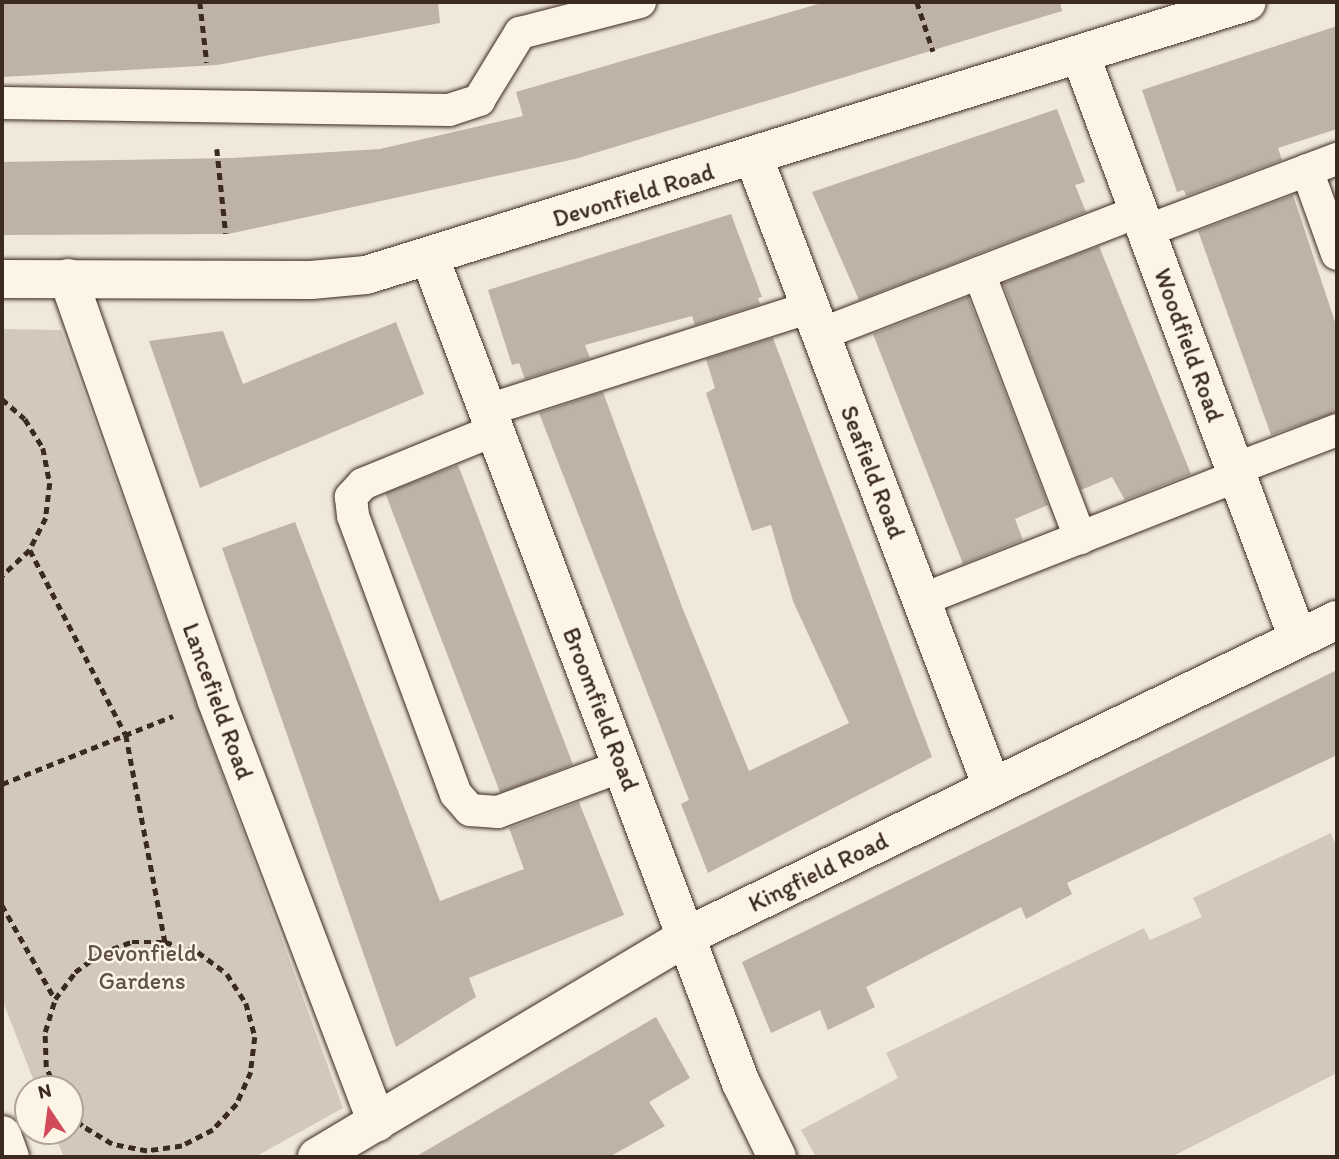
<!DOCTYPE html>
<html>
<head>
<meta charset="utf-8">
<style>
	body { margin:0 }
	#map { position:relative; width:1339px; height:1159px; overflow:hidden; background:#f0e9d9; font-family:Itim,sans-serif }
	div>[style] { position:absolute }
	.green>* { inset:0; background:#d2c9ba }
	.building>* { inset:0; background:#beb3a4; transform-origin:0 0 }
	.path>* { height:4.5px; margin-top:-2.25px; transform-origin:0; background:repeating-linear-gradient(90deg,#3b2a1e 0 7px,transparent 0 12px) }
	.roads { filter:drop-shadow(0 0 2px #3b2a1e) drop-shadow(0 0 2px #3b2a1e) }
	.service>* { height:32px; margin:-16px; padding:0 16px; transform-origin:16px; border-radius:16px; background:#fcf5e5 }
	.minor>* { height:38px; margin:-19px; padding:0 19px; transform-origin:19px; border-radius:19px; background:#fcf5e5 }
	span { translate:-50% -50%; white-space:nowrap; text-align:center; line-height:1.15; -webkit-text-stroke:5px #fcf5e5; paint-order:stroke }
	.street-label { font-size:24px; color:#3b2a1e }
	.park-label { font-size:24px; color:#615245 }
	.frame { position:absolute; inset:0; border:4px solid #3b2a1e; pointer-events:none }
	.north { position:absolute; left:14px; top:1075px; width:70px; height:70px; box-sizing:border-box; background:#fcf5e5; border:2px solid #afa495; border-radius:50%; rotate:347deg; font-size:19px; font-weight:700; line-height:28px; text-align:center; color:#3b2a1e }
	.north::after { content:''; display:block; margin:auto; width:24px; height:32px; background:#d1495b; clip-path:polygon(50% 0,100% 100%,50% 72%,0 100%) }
</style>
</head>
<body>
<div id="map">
	<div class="green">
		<div style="clip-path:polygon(2px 329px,61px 330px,343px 1108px,255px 1157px,64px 1157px,53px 1131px,70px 1131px,70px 1089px,37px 1089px,2px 999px)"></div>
		<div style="clip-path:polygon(1331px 833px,1337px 848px,1337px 1073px,1171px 1157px,816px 1157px,801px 1130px,898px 1078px,886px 1053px,1144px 928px,1150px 940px,1202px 917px,1193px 898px)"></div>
	</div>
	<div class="building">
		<div style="clip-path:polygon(2px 2px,438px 2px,440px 23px,217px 65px,2px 77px)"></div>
		<div style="clip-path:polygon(825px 2px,1060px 2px,1062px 11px,575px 159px,228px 234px,2px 235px,2px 162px,233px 158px,380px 149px,523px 116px,516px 92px)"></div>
		<div style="clip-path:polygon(1337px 26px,1337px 129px,1278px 148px,1282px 160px,1186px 196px,1184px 190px,1177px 192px,1142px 90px)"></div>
		<div style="clip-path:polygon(1057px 109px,1085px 182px,1075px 185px,1086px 212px,859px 300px,812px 192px)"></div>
		<div style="clip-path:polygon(1293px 195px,1337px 328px,1337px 412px,1271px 435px,1198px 231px)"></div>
		<div style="clip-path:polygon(731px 214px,762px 297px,758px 298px,760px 304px,695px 325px,692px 316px,585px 345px,590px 358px,525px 379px,519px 363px,512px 365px,488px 290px)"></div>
		<div style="clip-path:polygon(1099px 246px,1191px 474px,1125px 500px,1112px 477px,1081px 490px,1003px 283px)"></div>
		<div style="clip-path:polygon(968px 297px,1048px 505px,1015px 519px,1023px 540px,963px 564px,873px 334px)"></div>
		<div style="clip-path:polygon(396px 322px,424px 394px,200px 488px,149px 341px,223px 331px,243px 384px)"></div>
		<div style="clip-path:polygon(773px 338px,932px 757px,708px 873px,681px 804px,689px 800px,539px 413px,603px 392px,682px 607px,749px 771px,849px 723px,793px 601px,771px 525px,752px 531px,706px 393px,715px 388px,706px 359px)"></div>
		<div style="left:458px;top:465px;width:321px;height:78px;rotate:69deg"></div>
		<div style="clip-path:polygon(295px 522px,440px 901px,524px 869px,509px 828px,579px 802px,624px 915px,469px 978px,476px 997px,396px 1047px,222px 548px)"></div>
		<div style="clip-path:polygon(1337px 670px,1337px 755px,1067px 883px,1072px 894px,1026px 919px,1021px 907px,866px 987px,875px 1007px,828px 1030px,820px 1010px,771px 1033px,742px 962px)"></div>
		<div style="clip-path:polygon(656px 1017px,690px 1078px,649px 1102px,665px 1126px,609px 1157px,415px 1157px)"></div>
	</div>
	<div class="path">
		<div style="left:200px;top:2px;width:61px;rotate:83.5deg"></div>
		<div style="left:917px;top:2px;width:52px;rotate:71.9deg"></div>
		<div style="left:217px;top:149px;width:85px;rotate:84deg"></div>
		<div style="left:2px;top:399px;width:30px;rotate:41deg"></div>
		<div style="left:25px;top:419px;width:34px;rotate:58deg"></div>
		<div style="left:43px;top:448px;width:36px;rotate:79deg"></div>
		<div style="left:50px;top:483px;width:35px;rotate:97deg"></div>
		<div style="left:46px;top:518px;width:36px;rotate:117deg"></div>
		<div style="left:30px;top:550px;width:38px;rotate:137deg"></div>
		<div style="left:30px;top:550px;width:208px;rotate:62.6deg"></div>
		<div style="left:126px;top:735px;width:211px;rotate:79.3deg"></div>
		<div style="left:2px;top:784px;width:184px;rotate:-21.7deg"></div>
		<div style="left:2px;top:905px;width:108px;rotate:60.6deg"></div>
		<div style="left:55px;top:1089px;width:24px;rotate:-112deg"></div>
		<div style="left:46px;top:1067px;width:35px;rotate:-92deg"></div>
		<div style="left:45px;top:1032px;width:34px;rotate:-73deg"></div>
		<div style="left:55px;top:999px;width:34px;rotate:-53deg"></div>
		<div style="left:75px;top:972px;width:32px;rotate:-36deg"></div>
		<div style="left:101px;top:953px;width:33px;rotate:-20deg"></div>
		<div style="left:132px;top:942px;width:33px"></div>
		<div style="left:165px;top:942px;width:34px;rotate:17deg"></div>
		<div style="left:198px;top:952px;width:36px;rotate:37deg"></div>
		<div style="left:227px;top:974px;width:35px;rotate:57deg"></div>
		<div style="left:246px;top:1003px;width:35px;rotate:75deg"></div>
		<div style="left:255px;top:1037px;width:35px;rotate:97deg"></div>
		<div style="left:251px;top:1072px;width:35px;rotate:114deg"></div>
		<div style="left:237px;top:1104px;width:35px;rotate:133deg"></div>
		<div style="left:213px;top:1130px;width:35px;rotate:153deg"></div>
		<div style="left:182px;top:1146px;width:35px;rotate:172deg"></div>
		<div style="left:147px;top:1151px;width:36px;rotate:-169deg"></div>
		<div style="left:112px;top:1144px;width:35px;rotate:-149deg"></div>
		<div style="left:82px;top:1126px;width:18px;rotate:-133deg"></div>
	</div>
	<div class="roads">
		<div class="service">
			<div style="left:2px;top:103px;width:447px;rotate:0.9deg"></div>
			<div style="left:449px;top:110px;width:32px;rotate:-18deg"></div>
			<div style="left:479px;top:100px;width:79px;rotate:-58.5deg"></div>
			<div style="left:520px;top:33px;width:124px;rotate:-14.5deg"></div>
			<div style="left:1307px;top:170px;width:89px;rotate:70.3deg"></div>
			<div style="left:1146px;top:231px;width:204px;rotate:-20.7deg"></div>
			<div style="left:979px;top:273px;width:284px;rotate:69.1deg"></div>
			<div style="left:821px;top:334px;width:341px;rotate:-21.1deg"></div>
			<div style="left:488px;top:410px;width:338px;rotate:-17.7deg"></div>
			<div style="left:495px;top:430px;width:143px;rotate:157.8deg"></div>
			<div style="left:363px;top:484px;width:18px;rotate:133deg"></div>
			<div style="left:351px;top:497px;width:19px;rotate:84deg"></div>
			<div style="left:353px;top:516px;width:296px;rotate:69.7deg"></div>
			<div style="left:456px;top:794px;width:21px;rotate:49deg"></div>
			<div style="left:470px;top:810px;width:28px;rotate:4deg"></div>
			<div style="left:498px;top:812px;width:132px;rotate:-20.4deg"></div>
			<div style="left:1235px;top:469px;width:109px;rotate:-20.9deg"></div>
			<div style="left:921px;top:600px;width:339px;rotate:-21.4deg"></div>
		</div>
		<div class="minor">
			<div style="left:1080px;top:54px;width:621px;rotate:69.55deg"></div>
			<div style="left:754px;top:158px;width:673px;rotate:69.27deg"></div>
			<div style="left:430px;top:258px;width:882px;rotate:69.35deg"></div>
			<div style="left:741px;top:1083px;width:82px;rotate:64.1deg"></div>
			<div style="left:68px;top:278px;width:446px;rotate:70.6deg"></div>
			<div style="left:216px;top:699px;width:453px;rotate:69.2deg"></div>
			<div style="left:2px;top:279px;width:309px;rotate:0.2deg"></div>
			<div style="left:311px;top:280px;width:55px;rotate:-5.2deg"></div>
			<div style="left:366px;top:275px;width:922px;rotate:-17.22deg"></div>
			<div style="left:2px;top:1135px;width:23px;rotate:70deg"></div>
			<div style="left:317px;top:1157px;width:431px;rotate:-30.8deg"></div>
			<div style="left:687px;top:936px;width:723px;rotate:-25.93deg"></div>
		</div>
	</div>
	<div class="street-label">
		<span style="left:633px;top:195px;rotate:-17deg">Devonfield Road</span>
		<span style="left:1189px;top:345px;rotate:70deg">Woodfield Road</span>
		<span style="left:873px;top:472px;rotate:69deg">Seafield Road</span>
		<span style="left:218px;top:701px;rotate:70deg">Lancefield Road</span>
		<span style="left:601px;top:709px;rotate:69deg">Broomfield Road</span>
		<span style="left:818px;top:872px;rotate:-26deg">Kingfield Road</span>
	</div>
	<div class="park-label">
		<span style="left:142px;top:967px">Devonfield<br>Gardens</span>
	</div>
	<div class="frame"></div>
	<div class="north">N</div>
</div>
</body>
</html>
